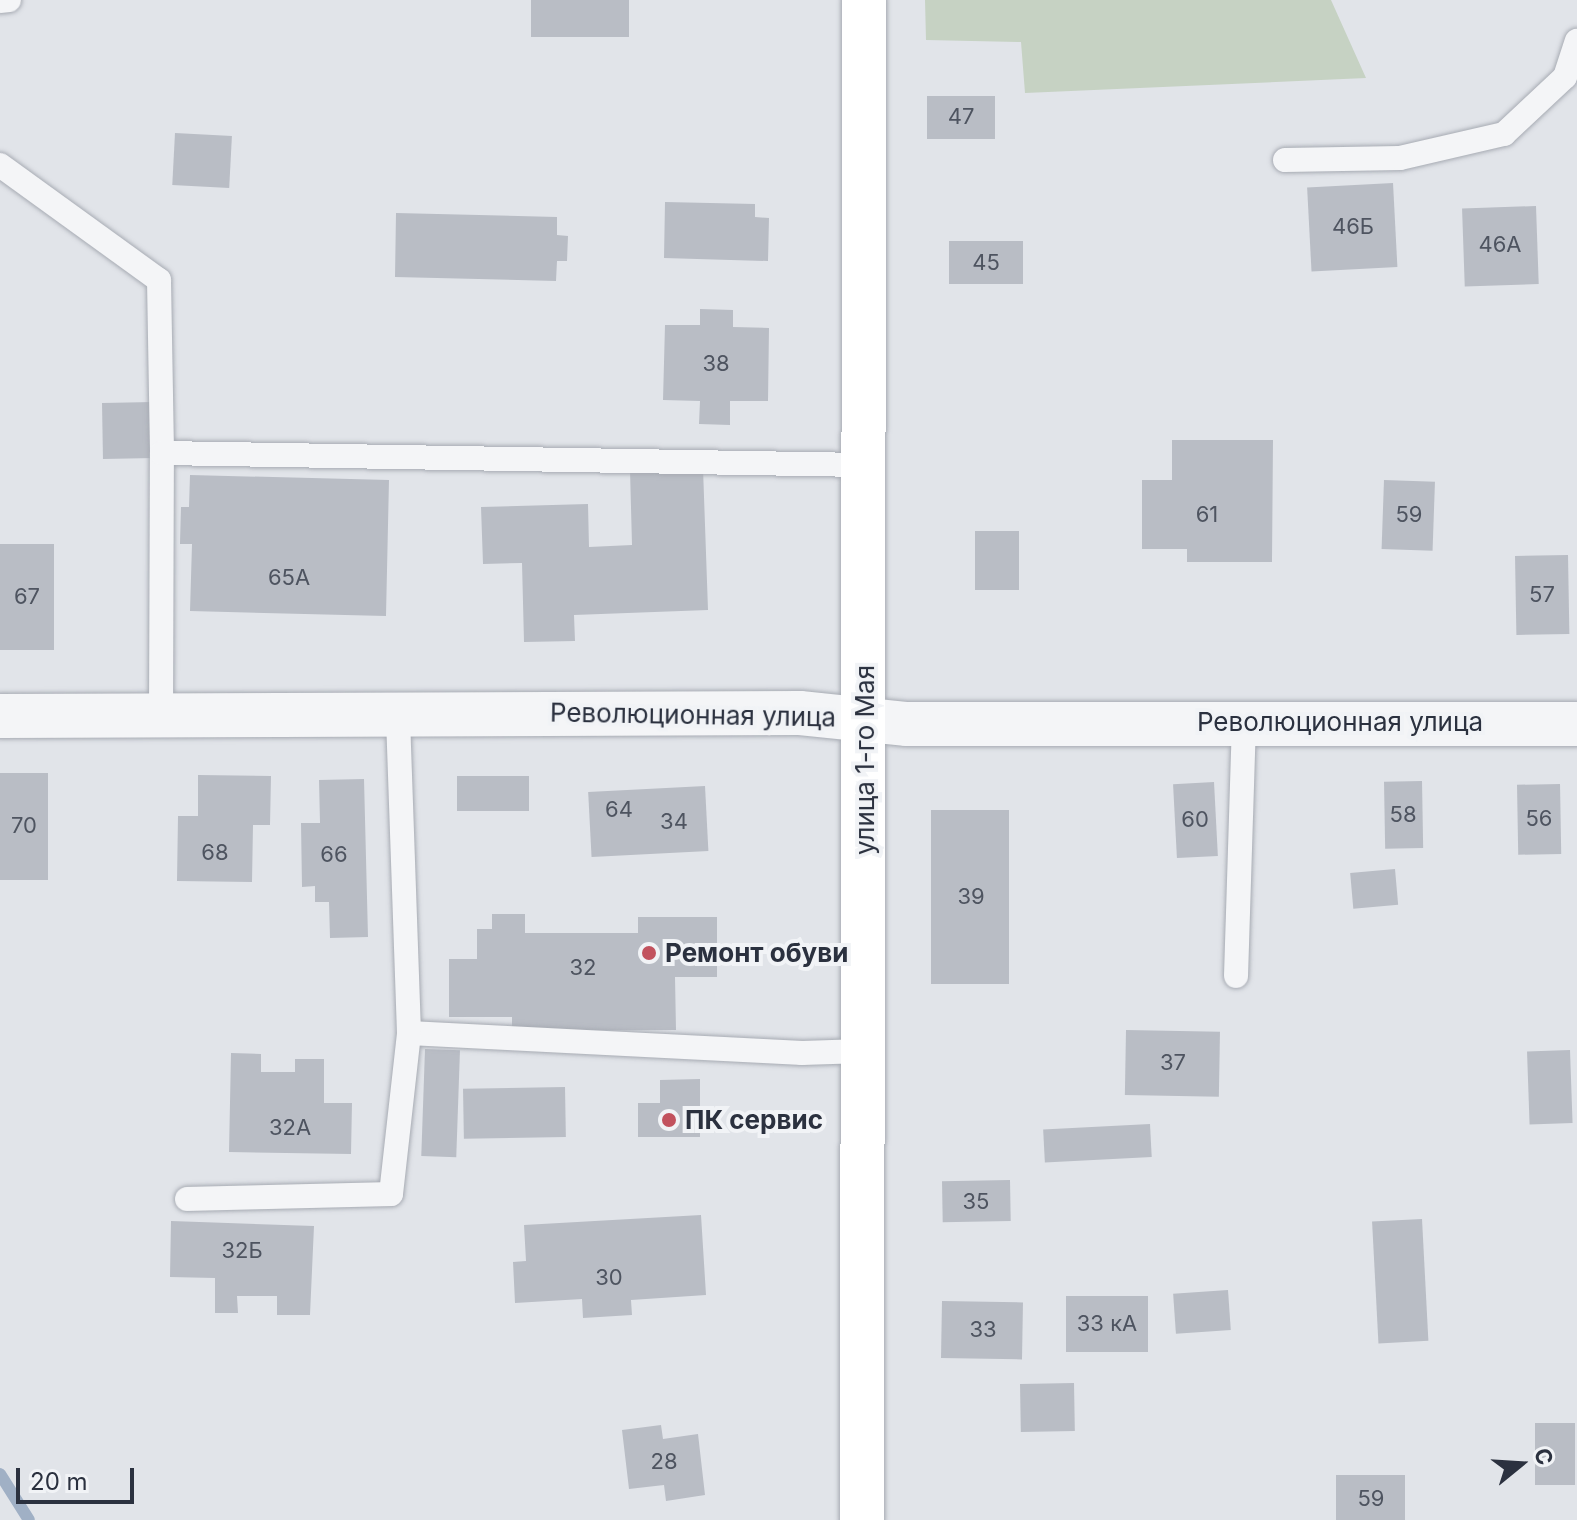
<!DOCTYPE html>
<html>
<head>
<meta charset="utf-8">
<style>
	body { margin:0 }
	#map { position:relative; width:1577px; height:1520px; overflow:hidden; background:#e1e4e9; font-family:Inter,sans-serif }
	div>[style] { position:absolute }
	.green>* { inset:0; background:#c6d2c3 }
	.stream>* { height:12px; margin:-6px; padding:0 6px; transform-origin:6px; border-radius:6px; background:#a0b0c5 }
	.building>* { inset:0; background:#b9bdc5; transform-origin:0 0 }
	.roads { filter:drop-shadow(0 0 2px #a7abb3) drop-shadow(0 0 2px #a7abb3) }
	.service>* { height:24px; margin:-12px; padding:0 12px; transform-origin:12px; border-radius:12px; background:#f4f5f7 }
	.tertiary>* { height:44px; margin:-22px; padding:0 22px; transform-origin:22px; border-radius:22px; background:#f4f5f7 }
	.secondary>* { height:44px; margin:-22px; padding:0 22px; transform-origin:22px; border-radius:22px; background:#fff }
	.dots>* { width:22px; height:22px; translate:-50% -50%; box-sizing:border-box; border:4px solid #f1f3f6; border-radius:50% }
	span { translate:-50% -50%; white-space:nowrap; text-align:center; line-height:1.15; -webkit-text-stroke:8px #f1f3f6; paint-order:stroke }
	.number-label { font-size:22px; color:#4e5460 }
	.number-label span { -webkit-text-stroke-width:0 }
	.street-label { font-size:26px; color:#2b313f }
	.poi-label { font-size:26px; color:#2b313f; font-weight:700 }
	.left { translate:0 -50%; text-align:left }
	.north { position:absolute; left:1481px; top:1424px; width:80px; height:80px; -webkit-text-stroke:6px #f1f3f6; paint-order:stroke; rotate:72deg; font-size:22px; font-weight:700; line-height:32px; text-align:center; color:#2b313f }
	.north::after { content:''; display:block; margin:auto; width:28px; height:36px; background:#2b313f; clip-path:polygon(50% 0,100% 100%,50% 72%,0 100%) }
	.scale { position:absolute; left:16px; top:1468px; width:118px; height:36px; box-sizing:border-box; border:4px solid #2b313f; border-top:0; padding-left:10px; font-size:24px; line-height:28px; white-space:nowrap; color:#2b313f; -webkit-text-stroke:6px #f1f3f6; paint-order:stroke }
</style>
</head>
<body>
<div id="map">
	<div class="green">
		<div style="clip-path:polygon(925px 0,1331px 0,1366px 78px,1025px 93px,1021px 42px,926px 40px)"></div>
	</div>
	<div class="stream">
		<div style="left:0;top:1474px;width:54px;rotate:57.8deg"></div>
	</div>
	<div class="building">
		<div style="left:531px;top:0;width:98px;height:37px"></div>
		<div style="left:927px;top:96px;width:68px;height:43px"></div>
		<div style="left:175px;top:133px;width:57px;height:52px;rotate:3deg"></div>
		<div style="left:1393px;top:183px;width:84px;height:86px;rotate:87deg"></div>
		<div style="clip-path:polygon(665px 202px,755px 204px,755px 217px,769px 218px,768px 261px,664px 258px)"></div>
		<div style="left:1536px;top:206px;width:78px;height:74px;rotate:88deg"></div>
		<div style="clip-path:polygon(396px 213px,557px 217px,557px 235px,568px 236px,567px 261px,557px 261px,556px 281px,395px 277px)"></div>
		<div style="left:1023px;top:241px;width:43px;height:74px;rotate:90deg"></div>
		<div style="clip-path:polygon(700px 309px,733px 310px,733px 327px,769px 328px,768px 401px,730px 401px,730px 425px,699px 424px,700px 401px,663px 400px,665px 325px,700px 325px)"></div>
		<div style="left:153px;top:402px;width:56px;height:51px;rotate:89deg"></div>
		<div style="clip-path:polygon(1172px 440px,1273px 440px,1272px 562px,1187px 562px,1187px 549px,1142px 549px,1142px 480px,1172px 480px)"></div>
		<div style="clip-path:polygon(703px 468px,708px 610px,574px 615px,575px 641px,524px 642px,522px 563px,483px 564px,481px 507px,588px 504px,589px 547px,632px 545px,630px 470px)"></div>
		<div style="clip-path:polygon(190px 475px,389px 480px,386px 616px,190px 611px,192px 544px,180px 544px,181px 507px,189px 507px)"></div>
		<div style="left:1384px;top:480px;width:51px;height:69px;rotate:2deg"></div>
		<div style="left:975px;top:531px;width:44px;height:59px"></div>
		<div style="left:0;top:544px;width:54px;height:106px"></div>
		<div style="left:1568px;top:555px;width:79px;height:53px;rotate:89deg"></div>
		<div style="left:0;top:773px;width:48px;height:107px"></div>
		<div style="clip-path:polygon(198px 775px,271px 776px,270px 825px,253px 825px,252px 882px,177px 881px,178px 816px,198px 816px)"></div>
		<div style="left:529px;top:776px;width:35px;height:72px;rotate:90deg"></div>
		<div style="clip-path:polygon(364px 779px,368px 937px,330px 938px,329px 902px,315px 902px,315px 886px,302px 887px,301px 823px,320px 823px,319px 780px)"></div>
		<div style="left:1422px;top:781px;width:67px;height:38px;rotate:89deg"></div>
		<div style="left:1214px;top:782px;width:74px;height:41px;rotate:87deg"></div>
		<div style="left:1560px;top:784px;width:70px;height:43px;rotate:89deg"></div>
		<div style="left:705px;top:786px;width:65px;height:117px;rotate:87deg"></div>
		<div style="left:1009px;top:810px;width:174px;height:78px;rotate:90deg"></div>
		<div style="left:1395px;top:869px;width:36px;height:45px;rotate:85deg"></div>
		<div style="clip-path:polygon(492px 914px,525px 914px,525px 933px,638px 933px,638px 917px,717px 917px,717px 977px,675px 977px,676px 1030px,512px 1031px,512px 1017px,449px 1017px,449px 959px,477px 959px,477px 929px,492px 929px)"></div>
		<div style="left:1126px;top:1030px;width:94px;height:65px;rotate:1deg"></div>
		<div style="left:425px;top:1049px;width:35px;height:107px;rotate:2deg"></div>
		<div style="left:1570px;top:1050px;width:73px;height:43px;rotate:88deg"></div>
		<div style="clip-path:polygon(231px 1053px,261px 1054px,261px 1072px,295px 1072px,295px 1059px,324px 1059px,324px 1103px,352px 1103px,351px 1154px,229px 1152px)"></div>
		<div style="clip-path:polygon(700px 1079px,700px 1137px,638px 1137px,638px 1103px,660px 1103px,660px 1080px)"></div>
		<div style="left:565px;top:1087px;width:50px;height:102px;rotate:89deg"></div>
		<div style="left:1150px;top:1124px;width:33px;height:107px;rotate:87deg"></div>
		<div style="left:1010px;top:1180px;width:41px;height:68px;rotate:89deg"></div>
		<div style="clip-path:polygon(701px 1215px,706px 1295px,631px 1300px,632px 1315px,583px 1318px,582px 1299px,515px 1303px,513px 1262px,526px 1261px,524px 1225px)"></div>
		<div style="left:1422px;top:1219px;width:122px;height:50px;rotate:87deg"></div>
		<div style="clip-path:polygon(171px 1221px,314px 1226px,310px 1315px,277px 1315px,277px 1296px,237px 1296px,238px 1313px,215px 1313px,215px 1278px,170px 1277px)"></div>
		<div style="left:1228px;top:1290px;width:40px;height:55px;rotate:86deg"></div>
		<div style="left:1066px;top:1296px;width:82px;height:56px"></div>
		<div style="left:942px;top:1301px;width:81px;height:57px;rotate:1deg"></div>
		<div style="left:1074px;top:1383px;width:48px;height:54px;rotate:89deg"></div>
		<div style="left:1535px;top:1423px;width:40px;height:62px"></div>
		<div style="clip-path:polygon(661px 1425px,663px 1439px,698px 1434px,705px 1495px,666px 1501px,664px 1485px,629px 1489px,622px 1430px)"></div>
		<div style="left:1405px;top:1475px;width:45px;height:69px;rotate:90deg"></div>
	</div>
	<div class="roads">
		<div class="service">
			<div style="left:0;top:1px;width:9px;rotate:-6deg"></div>
			<div style="left:1285px;top:160px;width:115px;rotate:-1deg"></div>
			<div style="left:1400px;top:158px;width:107px;rotate:-13deg"></div>
			<div style="left:1504px;top:134px;width:83px;rotate:-43.1deg"></div>
			<div style="left:1565px;top:77px;width:38px;rotate:-72deg"></div>
			<div style="left:0;top:165px;width:196px;rotate:35.9deg"></div>
			<div style="left:159px;top:280px;width:173px;rotate:89deg"></div>
			<div style="left:161px;top:717px;width:264px;rotate:-89.8deg"></div>
			<div style="left:162px;top:453px;width:702px;rotate:0.98deg"></div>
			<div style="left:1236px;top:976px;width:256px;rotate:-88.2deg"></div>
			<div style="left:409px;top:1033px;width:394px;rotate:2.9deg"></div>
			<div style="left:802px;top:1053px;width:61px;rotate:-1.9deg"></div>
			<div style="left:187px;top:1199px;width:204px;rotate:-1.4deg"></div>
			<div style="left:391px;top:1194px;width:162px;rotate:-83.6deg"></div>
			<div style="left:409px;top:1033px;width:319px;rotate:-92deg"></div>
		</div>
		<div class="tertiary">
			<div style="left:0;top:716px;width:800px;rotate:-0.21deg"></div>
			<div style="left:800px;top:713px;width:108px;rotate:5.9deg"></div>
			<div style="left:907px;top:724px;width:670px"></div>
		</div>
		<div class="secondary">
			<div style="left:862px;top:1520px;width:1520px;rotate:-89.92deg"></div>
		</div>
	</div>
	<div class="dots">
		<div style="left:649px;top:953px;background:#c2525e"></div>
		<div style="left:669px;top:1120px;background:#c2525e"></div>
	</div>
	<div class="number-label">
		<span style="left:961px;top:117px">47</span>
		<span style="left:1353px;top:227px">46Б</span>
		<span style="left:1500px;top:245px">46А</span>
		<span style="left:986px;top:263px">45</span>
		<span style="left:716px;top:364px">38</span>
		<span style="left:1207px;top:515px">61</span>
		<span style="left:1409px;top:515px">59</span>
		<span style="left:289px;top:578px">65А</span>
		<span style="left:1542px;top:595px">57</span>
		<span style="left:27px;top:597px">67</span>
		<span style="left:619px;top:810px">64</span>
		<span style="left:1403px;top:815px">58</span>
		<span style="left:1539px;top:819px">56</span>
		<span style="left:1195px;top:820px">60</span>
		<span style="left:674px;top:822px">34</span>
		<span style="left:24px;top:826px">70</span>
		<span style="left:215px;top:853px">68</span>
		<span style="left:334px;top:855px">66</span>
		<span style="left:971px;top:897px">39</span>
		<span style="left:583px;top:968px">32</span>
		<span style="left:1173px;top:1063px">37</span>
		<span style="left:290px;top:1128px">32А</span>
		<span style="left:976px;top:1202px">35</span>
		<span style="left:242px;top:1251px">32Б</span>
		<span style="left:609px;top:1278px">30</span>
		<span style="left:1107px;top:1324px">33 кА</span>
		<span style="left:983px;top:1330px">33</span>
		<span style="left:664px;top:1462px">28</span>
		<span style="left:1371px;top:1499px">59</span>
	</div>
	<div class="street-label">
		<span style="left:693px;top:715px;rotate:1deg">Революционная улица</span>
		<span style="left:1340px;top:722px">Революционная улица</span>
		<span style="left:865px;top:760px;rotate:-90deg">улица 1-го Мая</span>
	</div>
	<div class="poi-label">
		<span class="left" style="left:665px;top:953px">Ремонт обуви</span>
		<span class="left" style="left:685px;top:1120px">ПК сервис</span>
	</div>
	<div class="north">С</div>
	<div class="scale">20 m</div>
</div>
</body>
</html>
